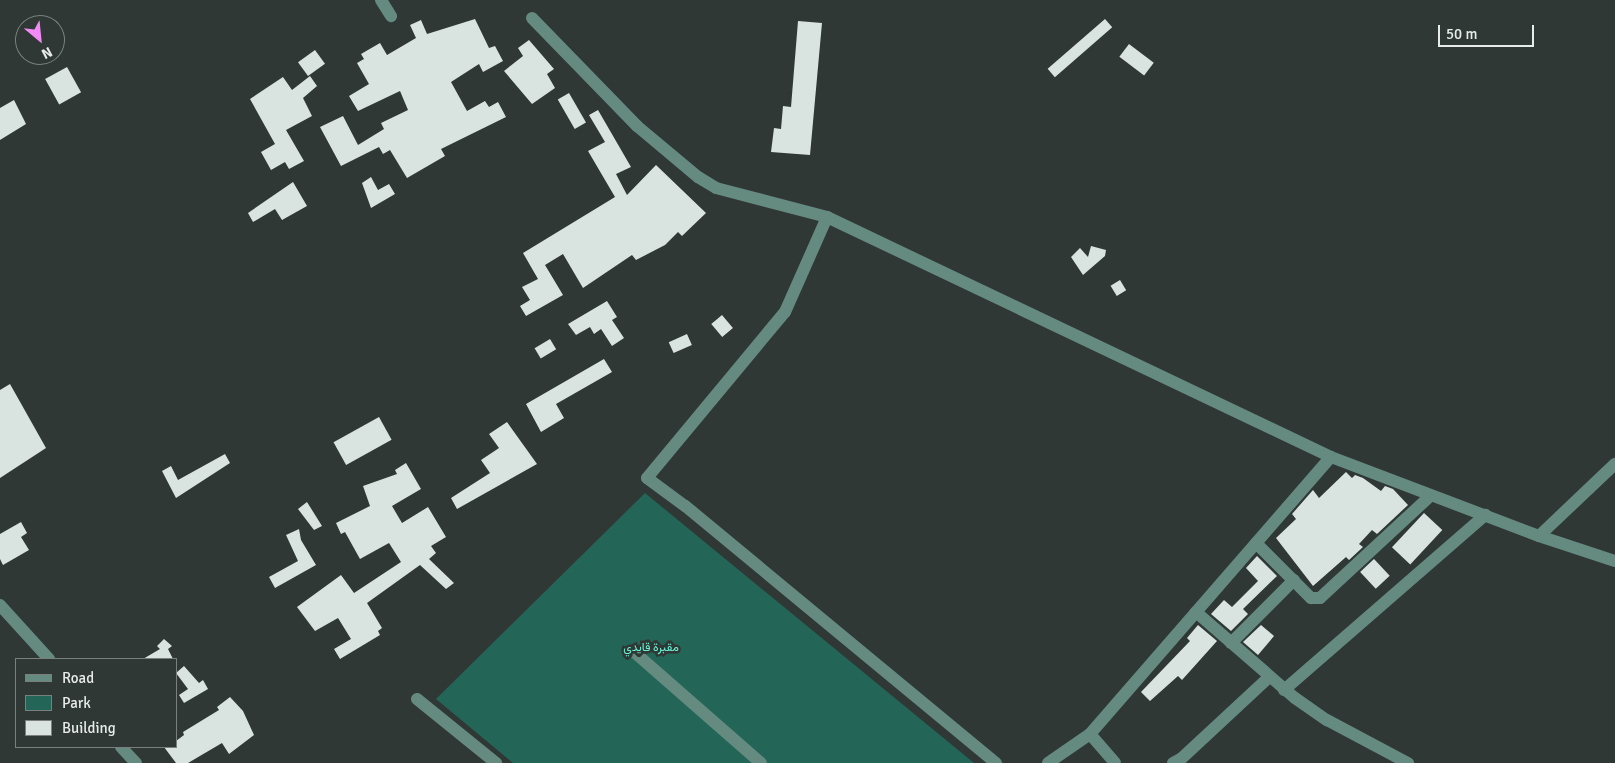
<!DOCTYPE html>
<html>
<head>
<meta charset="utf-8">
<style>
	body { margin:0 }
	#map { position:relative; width:1615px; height:763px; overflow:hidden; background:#303836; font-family:Signika,Vazirmatn,sans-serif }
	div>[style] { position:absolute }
	.green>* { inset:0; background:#236658 }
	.building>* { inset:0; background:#d9e3e0; transform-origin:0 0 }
	.minor>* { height:12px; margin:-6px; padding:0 6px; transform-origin:6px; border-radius:6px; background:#658b81 }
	span { translate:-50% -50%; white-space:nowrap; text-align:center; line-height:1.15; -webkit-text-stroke:5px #303836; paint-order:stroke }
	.park-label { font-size:12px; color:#66f4d5 }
	.legend { position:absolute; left:15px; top:658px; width:162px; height:90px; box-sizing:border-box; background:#303836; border:1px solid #79807e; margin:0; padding:6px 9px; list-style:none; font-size:15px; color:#e7ecea }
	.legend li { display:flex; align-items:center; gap:10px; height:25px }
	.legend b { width:25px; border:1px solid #79807e }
	.north { position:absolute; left:15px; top:15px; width:50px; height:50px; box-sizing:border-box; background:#303836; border:1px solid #79807e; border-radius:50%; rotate:152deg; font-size:14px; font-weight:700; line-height:20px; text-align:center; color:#e7ecea }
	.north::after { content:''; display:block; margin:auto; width:18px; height:22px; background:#f18af4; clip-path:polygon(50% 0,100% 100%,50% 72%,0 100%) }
	.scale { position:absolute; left:1438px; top:25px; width:96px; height:22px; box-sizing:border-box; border:2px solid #e7ecea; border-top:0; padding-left:6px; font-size:15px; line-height:18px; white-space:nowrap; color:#e7ecea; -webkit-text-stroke:4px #303836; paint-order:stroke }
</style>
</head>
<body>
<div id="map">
	<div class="green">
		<div style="clip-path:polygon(645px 493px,974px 763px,513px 763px,436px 699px)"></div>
	</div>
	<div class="building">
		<div style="clip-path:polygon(475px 19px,489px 48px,495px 46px,503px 61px,483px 72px,479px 64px,451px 82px,467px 111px,485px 101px,489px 107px,498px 102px,506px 117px,441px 149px,445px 156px,407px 178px,390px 150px,383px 154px,379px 147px,341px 166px,320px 127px,343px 116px,358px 145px,384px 129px,381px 123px,408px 110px,400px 91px,358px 111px,349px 96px,369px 84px,357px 63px,364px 59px,361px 54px,380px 43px,387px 55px,416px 38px,410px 25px,421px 20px,427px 34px)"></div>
		<div style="left:1105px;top:19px;width:11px;height:76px;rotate:49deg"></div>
		<div style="clip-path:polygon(798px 21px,822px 23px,810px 155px,771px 152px,774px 128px,781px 129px,783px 106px,791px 107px)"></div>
		<div style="clip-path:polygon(529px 40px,554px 69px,547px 74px,555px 88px,532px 104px,504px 71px,523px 56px,518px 48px)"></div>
		<div style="left:1129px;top:44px;width:31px;height:16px;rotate:37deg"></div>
		<div style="left:315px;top:50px;width:17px;height:21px;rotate:54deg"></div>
		<div style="left:67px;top:67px;width:29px;height:25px;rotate:61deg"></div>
		<div style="clip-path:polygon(310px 76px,317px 86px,303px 98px,312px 116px,286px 130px,304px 161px,289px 169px,285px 162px,271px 170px,261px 152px,275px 144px,250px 99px,283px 77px,292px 90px)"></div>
		<div style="left:569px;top:93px;width:34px;height:13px;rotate:60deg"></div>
		<div style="clip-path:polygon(14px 100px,26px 124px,0 140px,0 108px)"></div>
		<div style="clip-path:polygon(598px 110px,631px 167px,616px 174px,627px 195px,656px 165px,706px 213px,682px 236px,678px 232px,665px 245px,636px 260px,632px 255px,583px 288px,563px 254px,545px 265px,563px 295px,526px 316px,520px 306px,530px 300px,522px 287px,538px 279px,523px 253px,615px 197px,588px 151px,605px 142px,589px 115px)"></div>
		<div style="clip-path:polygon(371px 177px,378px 190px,389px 184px,395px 194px,371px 208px,362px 183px)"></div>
		<div style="clip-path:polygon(293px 182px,307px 206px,282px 220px,275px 209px,253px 222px,248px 213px)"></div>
		<div style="clip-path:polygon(1091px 246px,1106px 250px,1105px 256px,1083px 275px,1071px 257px,1080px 248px,1088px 257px)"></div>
		<div style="left:1120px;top:280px;width:12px;height:11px;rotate:59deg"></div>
		<div style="clip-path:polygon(607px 301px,617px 317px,612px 320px,624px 338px,612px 346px,601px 329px,594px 334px,590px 327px,576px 335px,568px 324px)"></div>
		<div style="left:722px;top:315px;width:17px;height:14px;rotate:50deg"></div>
		<div style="left:687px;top:334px;width:12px;height:20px;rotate:66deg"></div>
		<div style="left:550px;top:339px;width:12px;height:18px;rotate:59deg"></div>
		<div style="clip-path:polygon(604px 359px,612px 372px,556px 404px,564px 418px,541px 432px,526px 404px)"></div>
		<div style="clip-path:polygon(10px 384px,46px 448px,0 478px,0 390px)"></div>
		<div style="left:379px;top:417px;width:26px;height:52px;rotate:61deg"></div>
		<div style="clip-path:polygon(507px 422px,537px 464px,457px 509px,451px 498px,490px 473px,481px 460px,499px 448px,489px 434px)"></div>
		<div style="clip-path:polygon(225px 454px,230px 463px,176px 498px,162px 471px,171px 466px,178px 480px)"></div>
		<div style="clip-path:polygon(406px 463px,421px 489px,392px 506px,402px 523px,428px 507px,446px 537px,431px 546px,436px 553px,429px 559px,454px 583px,446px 589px,420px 565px,367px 603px,382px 628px,378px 631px,380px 635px,340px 659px,334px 649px,351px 639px,338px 618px,315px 631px,297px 607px,341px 575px,354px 593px,401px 562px,389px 543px,360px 559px,345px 532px,341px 534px,336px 523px,370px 506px,363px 486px,397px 474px,395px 470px)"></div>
		<div style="clip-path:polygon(1346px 472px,1352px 478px,1355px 475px,1363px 478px,1381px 491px,1385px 486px,1393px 489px,1408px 505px,1377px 534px,1372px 530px,1359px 544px,1363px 547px,1349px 560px,1346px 557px,1313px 586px,1276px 538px,1296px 519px,1292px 514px,1313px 490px,1319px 498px)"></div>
		<div style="clip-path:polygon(307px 502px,322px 526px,314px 530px,298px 509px)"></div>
		<div style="left:1424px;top:513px;width:25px;height:47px;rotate:43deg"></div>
		<div style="clip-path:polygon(21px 522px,27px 533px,21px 537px,29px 550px,3px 565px,0 559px,0 534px)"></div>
		<div style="clip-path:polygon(299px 529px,301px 540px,316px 565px,275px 588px,269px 577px,298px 561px,286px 535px)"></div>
		<div style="clip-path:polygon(1257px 556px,1277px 576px,1243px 609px,1248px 614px,1231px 631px,1211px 614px,1224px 600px,1232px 607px,1258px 581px,1246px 568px)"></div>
		<div style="left:1374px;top:559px;width:23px;height:19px;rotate:47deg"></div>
		<div style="clip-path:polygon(1198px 625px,1217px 641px,1182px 680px,1178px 676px,1150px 701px,1141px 692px,1190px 641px,1187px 638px)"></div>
		<div style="clip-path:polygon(1261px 625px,1274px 636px,1258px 655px,1243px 642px)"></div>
		<div style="clip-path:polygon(164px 639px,172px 646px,168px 649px,173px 659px,143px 659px,160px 649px,157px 646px)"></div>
		<div style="clip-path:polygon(184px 666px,199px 683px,203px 680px,208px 689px,184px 703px,179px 695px,188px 689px,176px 673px)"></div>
		<div style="clip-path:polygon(230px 697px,243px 711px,254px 735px,229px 754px,222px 743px,188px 763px,176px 763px,164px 747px,176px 747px,176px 741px,184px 735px,183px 732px,219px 710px,217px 707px)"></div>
	</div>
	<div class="minor">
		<div style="left:381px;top:0;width:19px;rotate:58deg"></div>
		<div style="left:532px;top:18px;width:151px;rotate:45.8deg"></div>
		<div style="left:637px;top:126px;width:80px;rotate:39.9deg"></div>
		<div style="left:698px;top:177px;width:21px;rotate:31deg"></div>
		<div style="left:716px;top:188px;width:115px;rotate:14.6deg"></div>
		<div style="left:1539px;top:536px;width:105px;rotate:-43.5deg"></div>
		<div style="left:1256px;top:543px;width:78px;rotate:45deg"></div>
		<div style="left:1311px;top:598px;width:9px"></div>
		<div style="left:1320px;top:598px;width:150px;rotate:-42.8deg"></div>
		<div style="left:0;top:605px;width:73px;rotate:47.8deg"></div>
		<div style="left:1196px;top:612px;width:131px;rotate:41deg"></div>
		<div style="left:1295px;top:698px;width:39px;rotate:35deg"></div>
		<div style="left:1327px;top:720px;width:92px;rotate:28deg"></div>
		<div style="left:1231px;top:643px;width:89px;rotate:-45deg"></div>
		<div style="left:633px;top:651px;width:170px;rotate:41.2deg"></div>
		<div style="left:1284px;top:690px;width:267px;rotate:-41deg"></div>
		<div style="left:417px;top:699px;width:102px;rotate:39deg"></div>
		<div style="left:1090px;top:734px;width:38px;rotate:49deg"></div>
		<div style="left:121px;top:747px;width:22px;rotate:47deg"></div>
		<div style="left:996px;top:763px;width:403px;rotate:-140.4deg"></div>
		<div style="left:685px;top:506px;width:47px;rotate:-143.6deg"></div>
		<div style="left:647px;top:478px;width:216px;rotate:-50.3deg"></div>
		<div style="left:785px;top:312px;width:104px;rotate:-66.1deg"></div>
		<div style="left:827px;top:217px;width:558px;rotate:25.46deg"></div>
		<div style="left:1331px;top:457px;width:222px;rotate:20.8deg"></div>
		<div style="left:1539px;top:536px;width:80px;rotate:18.2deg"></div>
		<div style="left:1048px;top:763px;width:51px;rotate:-34.6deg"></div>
		<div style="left:1090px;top:734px;width:367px;rotate:-49deg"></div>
		<div style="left:1173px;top:763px;width:10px;rotate:-29deg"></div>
		<div style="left:1182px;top:758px;width:117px;rotate:-42.9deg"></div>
	</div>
	<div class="park-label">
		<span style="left:651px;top:648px">مقبرة قايدي</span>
	</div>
	<ul class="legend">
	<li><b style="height:6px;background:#658b81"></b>Road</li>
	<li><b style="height:14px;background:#236658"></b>Park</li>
	<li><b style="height:14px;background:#d9e3e0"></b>Building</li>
	</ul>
	<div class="north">N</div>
	<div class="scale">50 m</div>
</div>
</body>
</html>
